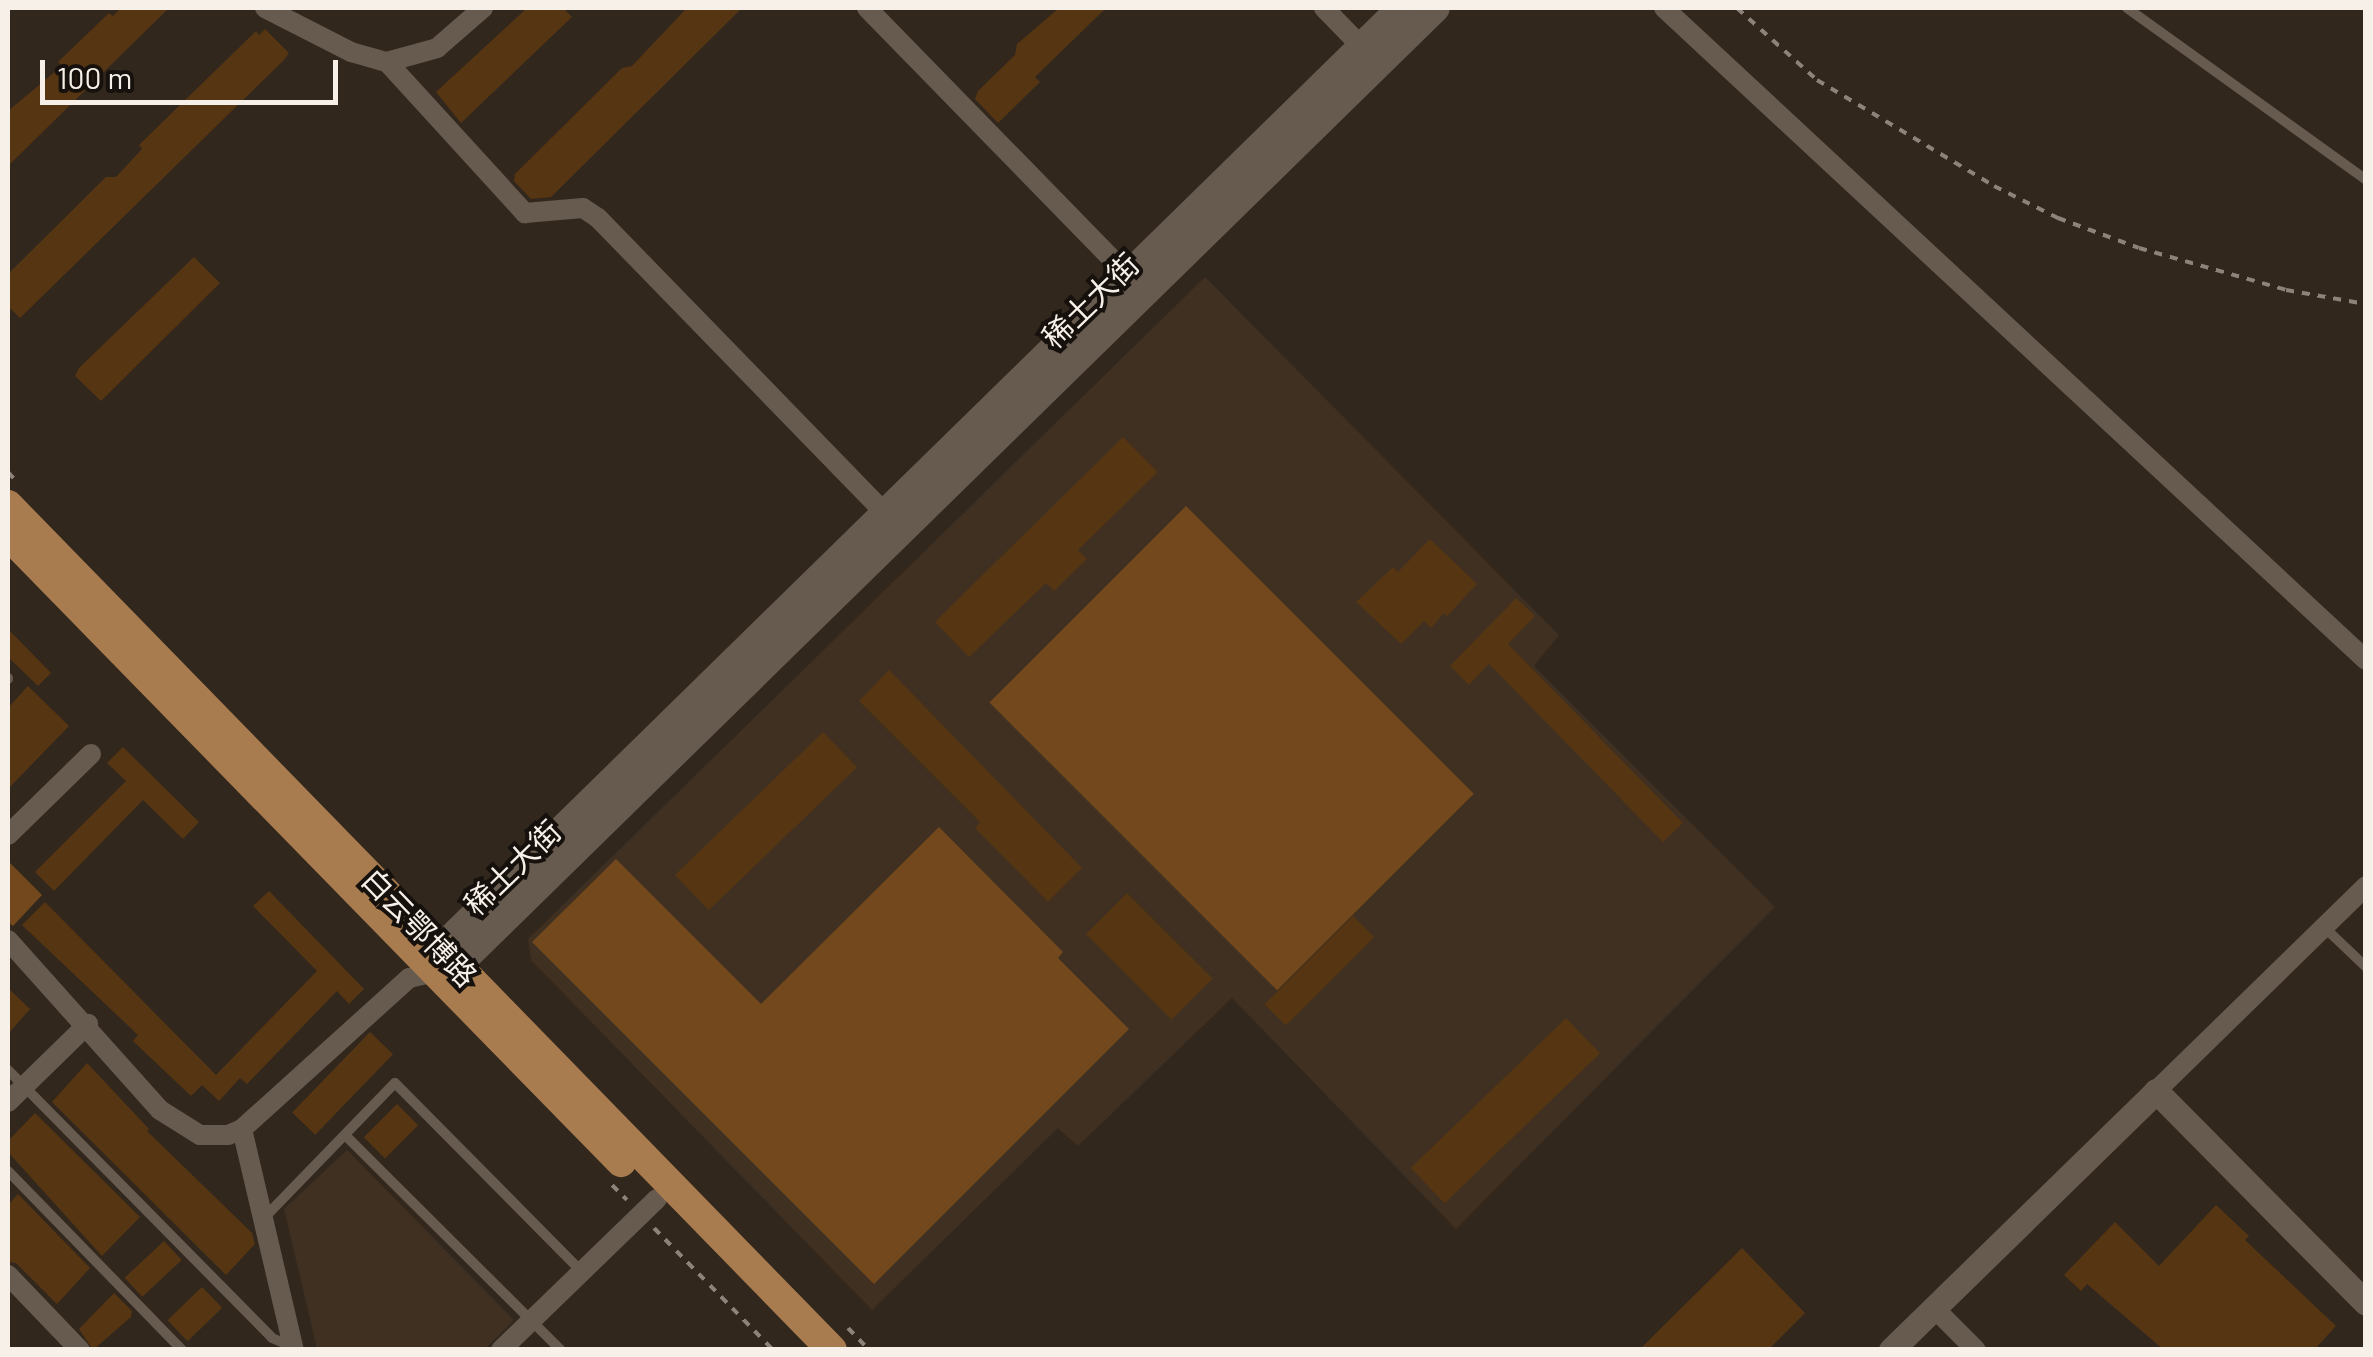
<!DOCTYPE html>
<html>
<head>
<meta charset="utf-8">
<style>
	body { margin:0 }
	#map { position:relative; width:2373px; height:1357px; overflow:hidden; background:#32271d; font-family:Barlow,"Noto Sans SC",sans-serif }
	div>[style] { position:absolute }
	.built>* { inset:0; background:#3f3021 }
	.green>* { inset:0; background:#72481c; transform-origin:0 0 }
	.building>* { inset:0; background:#563512; transform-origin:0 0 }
	.path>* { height:4px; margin-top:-2px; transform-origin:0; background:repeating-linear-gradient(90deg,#8d837b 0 8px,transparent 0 16px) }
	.service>* { height:10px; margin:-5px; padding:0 5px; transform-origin:5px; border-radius:5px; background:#675b50 }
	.minor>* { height:20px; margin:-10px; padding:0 10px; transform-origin:10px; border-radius:10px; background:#675b50 }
	.tertiary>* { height:25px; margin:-12.5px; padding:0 12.5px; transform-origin:12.5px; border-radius:12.5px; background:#675b50 }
	.secondary>* { height:28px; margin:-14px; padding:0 14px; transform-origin:14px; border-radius:14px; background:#675b50 }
	.primary>* { height:30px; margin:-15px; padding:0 15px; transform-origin:15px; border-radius:15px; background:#a97c4f }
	span { translate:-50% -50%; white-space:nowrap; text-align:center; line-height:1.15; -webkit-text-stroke:8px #16110d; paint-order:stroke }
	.street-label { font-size:30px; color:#f7f0e9 }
	.frame { position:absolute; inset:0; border:10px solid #f7f0e9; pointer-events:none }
	.scale { position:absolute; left:40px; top:60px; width:298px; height:45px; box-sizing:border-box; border:5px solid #f7f0e9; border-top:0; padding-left:12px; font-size:30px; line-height:35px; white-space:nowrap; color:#f7f0e9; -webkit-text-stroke:8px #16110d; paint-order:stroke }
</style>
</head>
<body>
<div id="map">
	<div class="built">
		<div style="clip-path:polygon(1205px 277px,1559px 635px,1534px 666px,1775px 907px,1456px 1229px,1232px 998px,1078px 1146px,1058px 1128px,872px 1310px,531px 960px,528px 939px)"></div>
		<div style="clip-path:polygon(347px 1150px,514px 1320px,485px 1349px,317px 1349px,284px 1209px)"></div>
	</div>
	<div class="green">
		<div style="left:1186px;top:506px;width:407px;height:278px;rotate:45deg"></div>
		<div style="clip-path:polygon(939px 827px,1063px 952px,1058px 958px,1129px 1029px,874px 1284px,532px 942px,616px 859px,761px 1004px)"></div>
		<div style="clip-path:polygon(8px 861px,42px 895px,13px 926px,8px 922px)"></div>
	</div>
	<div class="building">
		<div style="clip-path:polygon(121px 8px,169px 8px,8px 166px,8px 111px,62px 66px,58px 62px,109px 13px,113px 16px)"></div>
		<div style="clip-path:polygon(527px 8px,563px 8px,572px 17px,461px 123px,436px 92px)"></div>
		<div style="clip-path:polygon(687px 8px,742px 8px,551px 197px,531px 199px,514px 181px,515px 174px,622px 68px,632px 66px)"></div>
		<div style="clip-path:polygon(1059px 8px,1106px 8px,1035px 77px,1040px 82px,998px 123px,975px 99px,978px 91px,1015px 55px,1017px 44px)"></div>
		<div style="clip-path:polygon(265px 29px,289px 53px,284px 60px,20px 318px,8px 306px,8px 274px,106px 177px,116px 177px,142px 149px,139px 145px,256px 31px,259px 35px)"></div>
		<div style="clip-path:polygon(194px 257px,220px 283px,101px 401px,75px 376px,79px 368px)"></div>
		<div style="clip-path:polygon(1123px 437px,1158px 472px,1078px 550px,1087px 559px,1054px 591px,1046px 583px,969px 657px,935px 622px)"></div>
		<div style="clip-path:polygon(1430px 539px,1477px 584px,1447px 616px,1444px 613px,1431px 628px,1424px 621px,1401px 644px,1356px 602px,1393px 567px,1398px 572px)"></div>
		<div style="clip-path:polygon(1516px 598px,1535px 616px,1508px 644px,1683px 823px,1663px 842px,1489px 664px,1469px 685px,1450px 666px)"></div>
		<div style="clip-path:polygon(8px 629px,51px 673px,38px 686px,8px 657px)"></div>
		<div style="clip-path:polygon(889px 670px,1082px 868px,1048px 902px,975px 828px,980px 822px,859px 701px)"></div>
		<div style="clip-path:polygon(28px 686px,69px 726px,8px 789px,8px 708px)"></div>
		<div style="left:823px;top:732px;width:49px;height:206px;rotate:46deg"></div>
		<div style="clip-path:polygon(123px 747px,199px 822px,183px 839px,143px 800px,54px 891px,35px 872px,126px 781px,107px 763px)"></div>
		<div style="clip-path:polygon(269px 891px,364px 989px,349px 1004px,337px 991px,247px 1084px,240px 1078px,219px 1101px,202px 1085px,191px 1096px,133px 1041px,138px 1035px,22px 925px,45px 902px,216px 1075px,317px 971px,253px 906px)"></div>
		<div style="left:1127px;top:893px;width:121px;height:58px;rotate:45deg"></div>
		<div style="left:1353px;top:916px;width:30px;height:125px;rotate:45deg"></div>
		<div style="clip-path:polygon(8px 988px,30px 1009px,8px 1034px)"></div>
		<div style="left:1566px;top:1018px;width:49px;height:216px;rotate:46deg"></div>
		<div style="left:370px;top:1032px;width:32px;height:112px;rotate:44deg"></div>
		<div style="clip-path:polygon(87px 1063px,149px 1129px,147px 1131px,252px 1233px,255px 1244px,226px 1275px,52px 1102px)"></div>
		<div style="left:397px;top:1104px;width:30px;height:47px;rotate:45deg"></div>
		<div style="clip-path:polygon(35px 1113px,140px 1217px,102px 1256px,8px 1152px,8px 1141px)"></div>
		<div style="clip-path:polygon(18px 1194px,90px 1268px,57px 1304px,16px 1263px,8px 1262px,8px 1205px)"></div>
		<div style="clip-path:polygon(2216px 1205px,2249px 1236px,2245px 1240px,2336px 1326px,2314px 1350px,2164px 1350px,2087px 1284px,2081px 1291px,2064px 1275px,2115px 1222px,2159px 1266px)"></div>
		<div style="left:164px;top:1241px;width:26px;height:54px;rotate:47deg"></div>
		<div style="clip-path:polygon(1742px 1248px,1805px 1313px,1768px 1350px,1639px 1350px)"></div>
		<div style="left:202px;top:1287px;width:29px;height:48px;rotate:46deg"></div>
		<div style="clip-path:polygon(114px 1293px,132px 1311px,131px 1317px,93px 1350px,79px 1329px)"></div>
	</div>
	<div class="path">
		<div style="left:1737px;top:8px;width:108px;rotate:42deg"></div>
		<div style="left:1817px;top:80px;width:206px;rotate:30.9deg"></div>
		<div style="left:1994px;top:186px;width:72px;rotate:26.6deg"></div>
		<div style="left:2058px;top:218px;width:86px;rotate:20.3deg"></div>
		<div style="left:2139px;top:248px;width:153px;rotate:15.9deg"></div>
		<div style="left:2286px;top:290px;width:81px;rotate:9.9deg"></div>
		<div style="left:8px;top:472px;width:15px;rotate:48deg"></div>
		<div style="left:612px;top:1185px;width:21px;rotate:45deg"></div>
		<div style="left:654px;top:1228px;width:170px;rotate:45.7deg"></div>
		<div style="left:848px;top:1328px;width:30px;rotate:46deg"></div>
	</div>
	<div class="service">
		<div style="left:2127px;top:8px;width:294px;rotate:35.7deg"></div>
		<div style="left:8px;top:678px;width:1px;rotate:90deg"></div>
		<div style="left:2324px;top:927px;width:58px;rotate:43.6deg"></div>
		<div style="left:8px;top:1070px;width:376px;rotate:45.4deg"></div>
		<div style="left:272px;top:1338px;width:23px;rotate:23deg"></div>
		<div style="left:345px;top:1135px;width:305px;rotate:44.9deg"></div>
		<div style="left:8px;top:1171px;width:250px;rotate:45.8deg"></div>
		<div style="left:264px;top:1218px;width:188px;rotate:-45.9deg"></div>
		<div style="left:395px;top:1083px;width:264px;rotate:45.3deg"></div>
	</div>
	<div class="minor">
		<div style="left:265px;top:8px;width:97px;rotate:27.1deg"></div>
		<div style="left:351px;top:52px;width:37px;rotate:16deg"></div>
		<div style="left:387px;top:62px;width:52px;rotate:-15.6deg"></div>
		<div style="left:437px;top:48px;width:61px;rotate:-41deg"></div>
		<div style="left:867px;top:8px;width:373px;rotate:45.7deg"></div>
		<div style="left:1324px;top:8px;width:53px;rotate:45.8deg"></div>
		<div style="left:1664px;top:8px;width:958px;rotate:42.89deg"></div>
		<div style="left:387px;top:62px;width:205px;rotate:47.6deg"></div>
		<div style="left:525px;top:213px;width:58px;rotate:-4.9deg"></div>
		<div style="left:583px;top:208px;width:18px;rotate:34deg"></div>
		<div style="left:598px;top:218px;width:412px;rotate:45.8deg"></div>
		<div style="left:8px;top:835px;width:116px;rotate:-44.3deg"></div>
		<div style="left:8px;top:940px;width:228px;rotate:48.2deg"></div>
		<div style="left:160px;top:1110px;width:47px;rotate:32deg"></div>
		<div style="left:200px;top:1135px;width:28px"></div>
		<div style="left:228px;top:1135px;width:15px;rotate:-23deg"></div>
		<div style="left:242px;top:1129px;width:225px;rotate:-42.1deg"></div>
		<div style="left:409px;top:978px;width:26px;rotate:-13deg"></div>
		<div style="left:2156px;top:1091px;width:293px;rotate:-44.3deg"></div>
		<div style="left:8px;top:1102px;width:112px;rotate:-44.3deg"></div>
		<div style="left:242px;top:1129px;width:227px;rotate:76.8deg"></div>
		<div style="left:8px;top:1275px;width:104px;rotate:46.2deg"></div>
		<div style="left:1934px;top:1308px;width:59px;rotate:45deg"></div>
		<div style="left:501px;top:1350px;width:217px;rotate:-44.1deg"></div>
	</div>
	<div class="tertiary">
		<div style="left:1891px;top:1350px;width:371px;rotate:-44.3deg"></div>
		<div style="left:2156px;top:1091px;width:298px;rotate:45.3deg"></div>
	</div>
	<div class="secondary">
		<div style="left:435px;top:967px;width:20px;rotate:-72deg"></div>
		<div style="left:441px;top:948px;width:24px;rotate:-45deg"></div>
		<div style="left:458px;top:931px;width:1320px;rotate:-44.39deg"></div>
		<div style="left:435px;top:972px;width:24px;rotate:-17deg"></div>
		<div style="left:458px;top:965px;width:1368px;rotate:-44.38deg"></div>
	</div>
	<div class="primary">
		<div style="left:8px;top:505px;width:1180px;rotate:45.72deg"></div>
		<div style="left:8px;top:535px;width:877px;rotate:45.65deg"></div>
	</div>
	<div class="street-label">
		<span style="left:1090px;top:300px;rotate:-44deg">稀土大街</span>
		<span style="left:512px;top:867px;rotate:-44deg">稀土大街</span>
		<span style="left:420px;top:927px;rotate:46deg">白云鄂博路</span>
	</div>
	<div class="frame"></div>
	<div class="scale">100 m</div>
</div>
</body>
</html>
